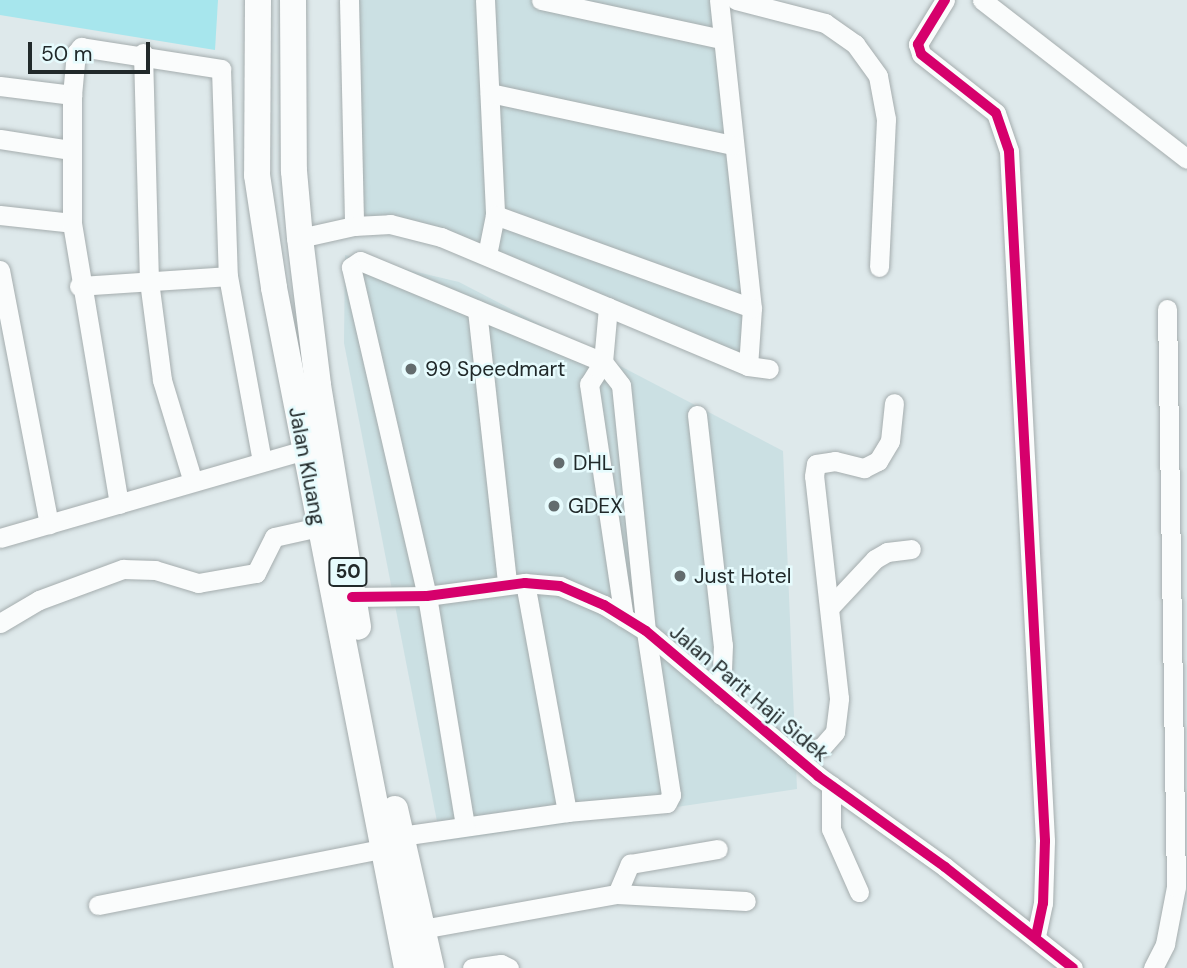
<!DOCTYPE html>
<html>
<head>
<meta charset="utf-8">
<style>
	body { margin:0 }
	#map { position:relative; width:1187px; height:968px; overflow:hidden; background:#dee9eb; font-family:"DM Sans",sans-serif }
	div>[style] { position:absolute }
	.built>* { inset:0; background:#cbe0e3 }
	.green>* { inset:0; background:#a7e6ed }
	.roads { filter:drop-shadow(0 0 2px #a5adae) drop-shadow(0 0 2px #a5adae) }
	.minor>* { height:19px; margin:-9.5px; padding:0 9.5px; transform-origin:9.5px; border-radius:9.5px; background:#fafcfc }
	.highway>* { height:26px; margin:-13px; padding:0 13px; transform-origin:13px; border-radius:13px; background:#fafcfc }
	.cycleway>* { height:10px; margin:-5px; padding:0 5px; transform-origin:5px; border-radius:5px; background:#d6006c }
	.dots>* { width:19px; height:19px; translate:-50% -50%; box-sizing:border-box; border:4px solid #e6fbfd; border-radius:50% }
	span { translate:-50% -50%; white-space:nowrap; text-align:center; line-height:1.15; -webkit-text-stroke:5px #e6fbfd; paint-order:stroke }
	.shield-label span { padding:2px 5px; background:#e6fbfd; border:2px solid; border-radius:5px; -webkit-text-stroke-width:0 }
	.shield-label { font-size:19px; color:#21292a; font-weight:700 }
	.poi-label { font-size:21px; color:#21292a }
	.left { translate:0 -50%; text-align:left }
	.street-label { font-size:21px; color:#21292a }
	.scale { position:absolute; left:28px; top:42px; width:122px; height:32px; box-sizing:border-box; border:4px solid #21292a; border-top:0; padding-left:9px; font-size:21px; line-height:24px; white-space:nowrap; color:#21292a; -webkit-text-stroke:5px #e6fbfd; paint-order:stroke }
</style>
</head>
<body>
<div id="map">
	<div class="built">
		<div style="clip-path:polygon(343px 0,723px 0,753px 373px,468px 254px,391px 229px,347px 232px)"></div>
		<div style="clip-path:polygon(345px 255px,459px 282px,783px 451px,797px 789px,441px 842px,344px 343px)"></div>
	</div>
	<div class="green">
		<div style="clip-path:polygon(0 0,218px 0,215px 50px,0 15px)"></div>
	</div>
	<div class="roads">
		<div class="minor">
			<div style="left:349px;top:0;width:226px;rotate:88.7deg"></div>
			<div style="left:485px;top:0;width:215px;rotate:87.3deg"></div>
			<div style="left:495px;top:215px;width:41px;rotate:101.3deg"></div>
			<div style="left:541px;top:0;width:184px;rotate:12.2deg"></div>
			<div style="left:719px;top:0;width:310px;rotate:83.9deg"></div>
			<div style="left:752px;top:308px;width:58px;rotate:93.9deg"></div>
			<div style="left:736px;top:0;width:92px;rotate:14.5deg"></div>
			<div style="left:825px;top:23px;width:37px;rotate:35deg"></div>
			<div style="left:855px;top:44px;width:39px;rotate:54deg"></div>
			<div style="left:878px;top:76px;width:44px;rotate:79.5deg"></div>
			<div style="left:886px;top:119px;width:148px;rotate:92.7deg"></div>
			<div style="left:945px;top:0;width:52px;rotate:121.5deg"></div>
			<div style="left:918px;top:44px;width:10px;rotate:73deg"></div>
			<div style="left:921px;top:54px;width:95px;rotate:38.2deg"></div>
			<div style="left:996px;top:113px;width:40px;rotate:71.1deg"></div>
			<div style="left:1009px;top:151px;width:691px;rotate:87.01deg"></div>
			<div style="left:1045px;top:841px;width:62px;rotate:91.8deg"></div>
			<div style="left:1043px;top:903px;width:35px;rotate:102deg"></div>
			<div style="left:982px;top:0;width:259px;rotate:37.8deg"></div>
			<div style="left:143px;top:53px;width:228px;rotate:88.5deg"></div>
			<div style="left:149px;top:281px;width:100px;rotate:82.5deg"></div>
			<div style="left:162px;top:380px;width:103px;rotate:73.1deg"></div>
			<div style="left:0;top:86px;width:73px;rotate:7.1deg"></div>
			<div style="left:490px;top:93px;width:249px;rotate:12.1deg"></div>
			<div style="left:0;top:139px;width:72px;rotate:8.8deg"></div>
			<div style="left:0;top:215px;width:72px;rotate:6.3deg"></div>
			<div style="left:495px;top:215px;width:273px;rotate:19.9deg"></div>
			<div style="left:300px;top:238px;width:55px;rotate:-12.5deg"></div>
			<div style="left:354px;top:226px;width:36px;rotate:-3deg"></div>
			<div style="left:390px;top:224px;width:53px;rotate:14.3deg"></div>
			<div style="left:441px;top:237px;width:333px;rotate:22.8deg"></div>
			<div style="left:748px;top:366px;width:21px;rotate:8deg"></div>
			<div style="left:0;top:270px;width:259px;rotate:79.1deg"></div>
			<div style="left:79px;top:286px;width:149px;rotate:-3.8deg"></div>
			<div style="left:608px;top:307px;width:55px;rotate:95.2deg"></div>
			<div style="left:603px;top:362px;width:26px;rotate:122deg"></div>
			<div style="left:589px;top:384px;width:236px;rotate:81.5deg"></div>
			<div style="left:477px;top:310px;width:274px;rotate:83.7deg"></div>
			<div style="left:697px;top:415px;width:231px;rotate:83.6deg"></div>
			<div style="left:723px;top:645px;width:50px;rotate:92.3deg"></div>
			<div style="left:119px;top:504px;width:285px;rotate:-99.5deg"></div>
			<div style="left:72px;top:223px;width:128px;rotate:-90deg"></div>
			<div style="left:72px;top:95px;width:42px;rotate:-84.6deg"></div>
			<div style="left:76px;top:53px;width:8px;rotate:-50deg"></div>
			<div style="left:81px;top:47px;width:142px;rotate:8.9deg"></div>
			<div style="left:221px;top:69px;width:207px;rotate:88.1deg"></div>
			<div style="left:228px;top:276px;width:188px;rotate:79.6deg"></div>
			<div style="left:0;top:538px;width:317px;rotate:-16.1deg"></div>
			<div style="left:525px;top:583px;width:233px;rotate:79.6deg"></div>
			<div style="left:352px;top:597px;width:75px;rotate:-0.8deg"></div>
			<div style="left:427px;top:596px;width:99px;rotate:-7.6deg"></div>
			<div style="left:525px;top:583px;width:35px;rotate:5deg"></div>
			<div style="left:560px;top:586px;width:48px;rotate:23.4deg"></div>
			<div style="left:604px;top:605px;width:49px;rotate:31.8deg"></div>
			<div style="left:646px;top:631px;width:225px;rotate:40.1deg"></div>
			<div style="left:818px;top:776px;width:156px;rotate:35.6deg"></div>
			<div style="left:945px;top:867px;width:163px;rotate:38.3deg"></div>
			<div style="left:831px;top:606px;width:64px;rotate:-46.9deg"></div>
			<div style="left:875px;top:559px;width:14px;rotate:-30deg"></div>
			<div style="left:887px;top:552px;width:24px;rotate:-7deg"></div>
			<div style="left:0;top:623px;width:45px;rotate:-30.5deg"></div>
			<div style="left:39px;top:600px;width:90px;rotate:-20.3deg"></div>
			<div style="left:123px;top:569px;width:32px;rotate:2deg"></div>
			<div style="left:155px;top:570px;width:45px;rotate:16.8deg"></div>
			<div style="left:198px;top:583px;width:59px;rotate:-9.8deg"></div>
			<div style="left:256px;top:573px;width:40px;rotate:-63.4deg"></div>
			<div style="left:274px;top:537px;width:46px;rotate:-12.5deg"></div>
			<div style="left:794px;top:756px;width:29px;rotate:-18deg"></div>
			<div style="left:822px;top:747px;width:20px;rotate:-49deg"></div>
			<div style="left:835px;top:732px;width:34px;rotate:-83deg"></div>
			<div style="left:839px;top:698px;width:223px;rotate:-96.4deg"></div>
			<div style="left:814px;top:476px;width:12px;rotate:-81deg"></div>
			<div style="left:816px;top:464px;width:19px;rotate:-9deg"></div>
			<div style="left:835px;top:461px;width:30px;rotate:14deg"></div>
			<div style="left:864px;top:468px;width:16px;rotate:-27deg"></div>
			<div style="left:878px;top:461px;width:23px;rotate:-59deg"></div>
			<div style="left:890px;top:441px;width:38px;rotate:-84deg"></div>
			<div style="left:831px;top:785px;width:44px;rotate:90deg"></div>
			<div style="left:831px;top:829px;width:69px;rotate:66deg"></div>
			<div style="left:401px;top:836px;width:168px;rotate:-8.2deg"></div>
			<div style="left:567px;top:812px;width:100px;rotate:-5.1deg"></div>
			<div style="left:667px;top:803px;width:9px;rotate:-63deg"></div>
			<div style="left:671px;top:795px;width:166px;rotate:-98.7deg"></div>
			<div style="left:646px;top:631px;width:247px;rotate:-95.8deg"></div>
			<div style="left:621px;top:385px;width:29px;rotate:-128deg"></div>
			<div style="left:603px;top:362px;width:263px;rotate:-157.4deg"></div>
			<div style="left:360px;top:261px;width:11px;rotate:146deg"></div>
			<div style="left:351px;top:267px;width:338px;rotate:77deg"></div>
			<div style="left:427px;top:596px;width:233px;rotate:80.6deg"></div>
			<div style="left:617px;top:894px;width:33px;rotate:-67deg"></div>
			<div style="left:630px;top:864px;width:89px;rotate:-9.7deg"></div>
			<div style="left:98px;top:905px;width:293px;rotate:-11.2deg"></div>
			<div style="left:422px;top:929px;width:198px;rotate:-10.2deg"></div>
			<div style="left:617px;top:894px;width:129px;rotate:3.1deg"></div>
			<div style="left:472px;top:968px;width:29px;rotate:-8deg"></div>
			<div style="left:501px;top:964px;width:9px;rotate:27deg"></div>
			<div style="left:1153px;top:968px;width:27px;rotate:-63deg"></div>
			<div style="left:1165px;top:944px;width:58px;rotate:-79.1deg"></div>
			<div style="left:1176px;top:887px;width:578px;rotate:-90.89deg"></div>
		</div>
		<div class="highway">
			<div style="left:258px;top:0;width:175px;rotate:90.3deg"></div>
			<div style="left:257px;top:175px;width:114px;rotate:81.4deg"></div>
			<div style="left:274px;top:288px;width:693px;rotate:78.93deg"></div>
			<div style="left:293px;top:0;width:171px;rotate:89.7deg"></div>
			<div style="left:294px;top:171px;width:67px;rotate:84.9deg"></div>
			<div style="left:300px;top:238px;width:148px;rotate:83deg"></div>
			<div style="left:318px;top:385px;width:245px;rotate:80.6deg"></div>
			<div style="left:395px;top:809px;width:163px;rotate:77.2deg"></div>
		</div>
	</div>
	<div class="cycleway">
		<div style="left:945px;top:0;width:52px;rotate:121.5deg"></div>
		<div style="left:918px;top:44px;width:10px;rotate:73deg"></div>
		<div style="left:921px;top:54px;width:95px;rotate:38.2deg"></div>
		<div style="left:996px;top:113px;width:40px;rotate:71.1deg"></div>
		<div style="left:1009px;top:151px;width:691px;rotate:87.01deg"></div>
		<div style="left:1045px;top:841px;width:62px;rotate:91.8deg"></div>
		<div style="left:1043px;top:903px;width:35px;rotate:102deg"></div>
		<div style="left:352px;top:597px;width:75px;rotate:-0.8deg"></div>
		<div style="left:427px;top:596px;width:99px;rotate:-7.6deg"></div>
		<div style="left:525px;top:583px;width:35px;rotate:5deg"></div>
		<div style="left:560px;top:586px;width:48px;rotate:23.4deg"></div>
		<div style="left:604px;top:605px;width:49px;rotate:31.8deg"></div>
		<div style="left:646px;top:631px;width:225px;rotate:40.1deg"></div>
		<div style="left:818px;top:776px;width:156px;rotate:35.6deg"></div>
		<div style="left:945px;top:867px;width:163px;rotate:38.3deg"></div>
	</div>
	<div class="dots">
		<div style="left:411px;top:369px;background:#636c6e"></div>
		<div style="left:559px;top:463px;background:#636c6e"></div>
		<div style="left:554px;top:506px;background:#636c6e"></div>
		<div style="left:680px;top:576px;background:#636c6e"></div>
	</div>
	<div class="shield-label">
		<span style="left:348px;top:572px">50</span>
	</div>
	<div class="poi-label">
		<span class="left" style="left:425px;top:369px">99 Speedmart</span>
		<span class="left" style="left:573px;top:463px">DHL</span>
		<span class="left" style="left:568px;top:506px">GDEX</span>
		<span class="left" style="left:694px;top:576px">Just Hotel</span>
	</div>
	<div class="street-label">
		<span style="left:307px;top:466px;rotate:79deg">Jalan Kluang</span>
		<span style="left:749px;top:693px;rotate:40deg">Jalan Parit Haji Sidek</span>
	</div>
	<div class="scale">50 m</div>
</div>
</body>
</html>
